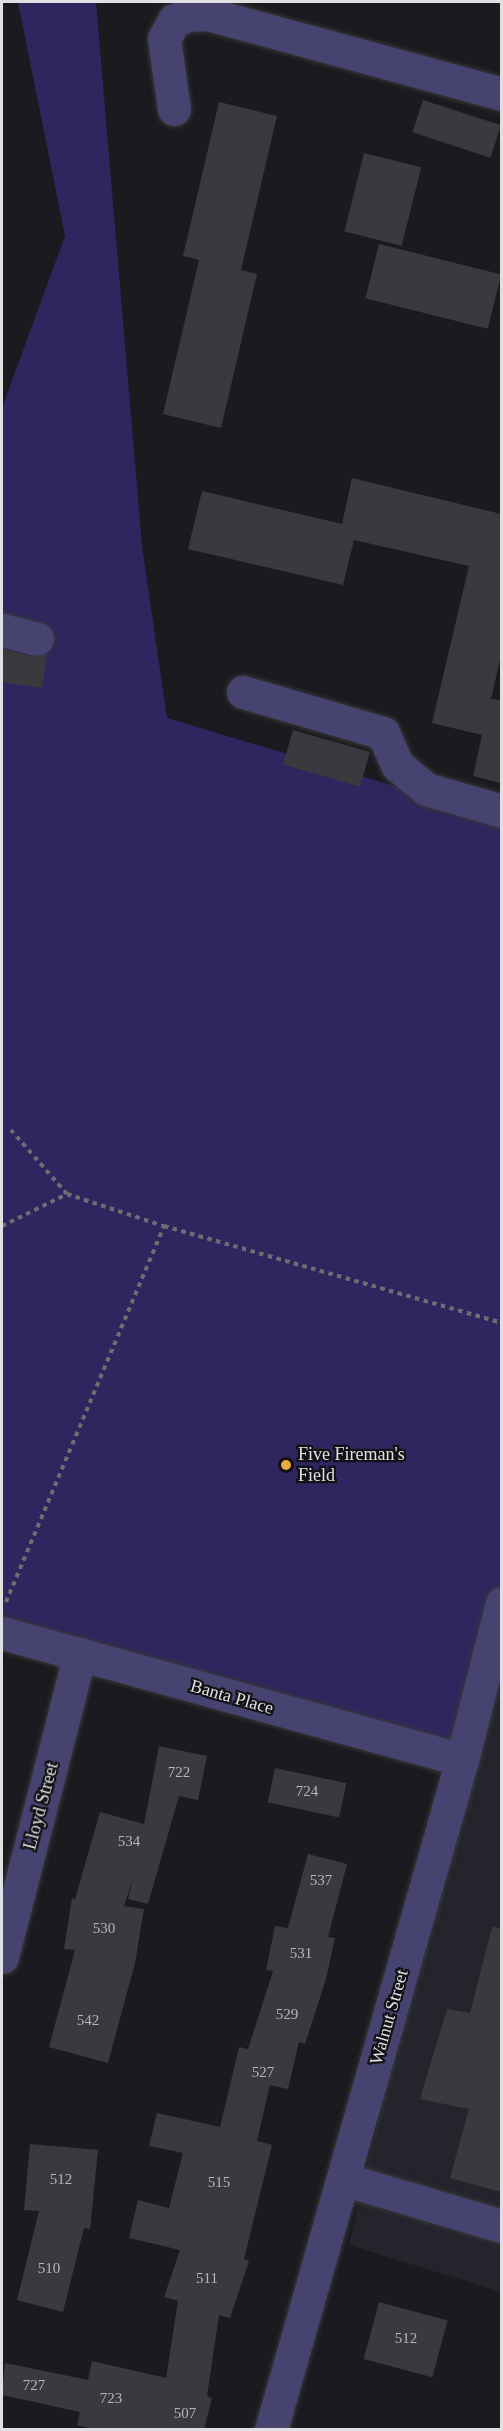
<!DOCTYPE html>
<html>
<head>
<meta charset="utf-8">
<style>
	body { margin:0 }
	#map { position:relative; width:503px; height:2431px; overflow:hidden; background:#1b1b1f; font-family:"Times New Roman",serif }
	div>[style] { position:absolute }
	.built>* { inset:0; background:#24242d }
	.green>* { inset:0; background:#2f265f }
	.building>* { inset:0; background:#3a3a3e; transform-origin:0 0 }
	.path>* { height:4px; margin-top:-2px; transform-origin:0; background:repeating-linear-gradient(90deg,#6e6e71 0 4.5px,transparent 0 9px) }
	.roads { filter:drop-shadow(0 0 2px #37373a) drop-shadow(0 0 2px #37373a) }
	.minor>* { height:33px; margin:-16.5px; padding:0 16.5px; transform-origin:16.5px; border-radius:16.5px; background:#474370 }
	.dots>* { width:16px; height:16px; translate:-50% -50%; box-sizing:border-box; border:3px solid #121216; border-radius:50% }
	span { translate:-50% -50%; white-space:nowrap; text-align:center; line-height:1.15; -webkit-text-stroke:4.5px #121216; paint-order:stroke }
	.number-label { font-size:15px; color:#b6b6b9 }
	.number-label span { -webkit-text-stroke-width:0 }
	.poi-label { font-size:18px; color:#e0e0e2 }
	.left { translate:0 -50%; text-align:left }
	.street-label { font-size:18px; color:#e0e0e2 }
	.frame { position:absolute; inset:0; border:3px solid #e0e0e2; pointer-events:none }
</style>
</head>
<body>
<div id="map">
	<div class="built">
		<div style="clip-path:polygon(501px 1611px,501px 2292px,349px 2245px,462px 1760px)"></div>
	</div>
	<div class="green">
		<div style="clip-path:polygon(18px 2px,96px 2px,142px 546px,167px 718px,501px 818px,502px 1611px,462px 1760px,2px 1639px,2px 408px,65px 236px)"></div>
	</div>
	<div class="building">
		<div style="left:423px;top:100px;width:82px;height:34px;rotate:18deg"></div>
		<div style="clip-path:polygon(219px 102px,277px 116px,241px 270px,257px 274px,221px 428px,163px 414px,199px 260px,183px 256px)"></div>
		<div style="left:364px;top:153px;width:59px;height:81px;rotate:14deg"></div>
		<div style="left:379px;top:244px;width:126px;height:56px;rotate:14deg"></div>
		<div style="clip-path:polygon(352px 478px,501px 514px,501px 655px,491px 699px,501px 700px,501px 783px,473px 776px,482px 735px,432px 723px,469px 566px,354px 540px,343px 585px,188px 549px,202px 491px,342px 524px)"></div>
		<div style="clip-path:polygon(2px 649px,32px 657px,47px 654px,42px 688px,2px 682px)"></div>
		<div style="left:293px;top:730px;width:80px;height:36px;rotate:16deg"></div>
		<div style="clip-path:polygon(159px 1746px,207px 1756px,198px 1800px,179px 1796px,148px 1904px,128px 1899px,133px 1878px,124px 1906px,144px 1909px,135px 1963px,108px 2063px,49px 2047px,75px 1950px,64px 1949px,72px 1898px,75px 1899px,100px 1812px,144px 1824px)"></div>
		<div style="left:275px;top:1768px;width:73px;height:35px;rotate:12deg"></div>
		<div style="clip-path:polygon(308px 1854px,347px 1864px,328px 1937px,335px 1938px,326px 1979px,305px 2044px,299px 2042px,288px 2089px,270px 2085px,257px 2141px,272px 2145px,244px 2259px,249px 2261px,230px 2318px,219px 2315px,207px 2396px,212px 2398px,204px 2430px,97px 2430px,77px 2425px,80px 2412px,2px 2395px,5px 2363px,88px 2380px,92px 2361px,166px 2378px,178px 2301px,164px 2297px,180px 2250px,129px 2238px,138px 2200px,169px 2208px,183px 2153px,149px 2146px,157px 2113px,220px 2127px,239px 2047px,248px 2049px,273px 1971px,266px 1970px,275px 1926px,288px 1928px)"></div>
		<div style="clip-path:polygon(492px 1927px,501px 1928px,501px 2192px,450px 2178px,469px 2109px,420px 2099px,447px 2009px,470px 2013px)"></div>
		<div style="clip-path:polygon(30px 2144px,98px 2150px,90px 2229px,84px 2228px,63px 2312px,17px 2300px,39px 2211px,24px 2210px)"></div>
		<div style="left:379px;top:2302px;width:71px;height:59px;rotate:15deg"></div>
	</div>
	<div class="path">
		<div style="left:67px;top:1194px;width:102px;rotate:18.3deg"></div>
		<div style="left:2px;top:1226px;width:72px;rotate:-26.2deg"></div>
		<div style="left:67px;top:1194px;width:85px;rotate:-131.2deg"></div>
		<div style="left:6px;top:1602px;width:408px;rotate:-67.2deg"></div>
		<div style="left:164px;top:1226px;width:352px;rotate:16deg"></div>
	</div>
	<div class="roads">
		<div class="minor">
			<div style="left:174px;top:109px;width:71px;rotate:-98.1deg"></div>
			<div style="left:164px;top:39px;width:21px;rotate:-62deg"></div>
			<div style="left:174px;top:20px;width:16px;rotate:-18deg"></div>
			<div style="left:189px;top:15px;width:19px;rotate:-3deg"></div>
			<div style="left:208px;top:14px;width:305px;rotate:15.2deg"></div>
			<div style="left:2px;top:630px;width:36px;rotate:14deg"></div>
			<div style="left:243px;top:692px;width:146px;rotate:16.3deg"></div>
			<div style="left:383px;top:733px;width:36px;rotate:66deg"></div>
			<div style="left:398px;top:766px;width:36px;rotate:39deg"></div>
			<div style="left:426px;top:789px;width:79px;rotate:16.1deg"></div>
			<div style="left:2px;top:1633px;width:477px;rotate:15.4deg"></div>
			<div style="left:2px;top:1957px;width:313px;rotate:-75.6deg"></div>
			<div style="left:343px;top:2179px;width:166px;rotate:16.5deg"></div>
			<div style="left:271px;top:2430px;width:697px;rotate:-74.09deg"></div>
			<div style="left:462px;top:1760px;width:162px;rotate:-75.7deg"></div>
		</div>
	</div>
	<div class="dots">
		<div style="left:286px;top:1465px;background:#ebaa39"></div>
	</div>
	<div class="number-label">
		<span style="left:179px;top:1773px">722</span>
		<span style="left:307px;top:1792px">724</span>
		<span style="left:129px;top:1842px">534</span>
		<span style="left:321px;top:1881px">537</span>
		<span style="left:104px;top:1929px">530</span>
		<span style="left:301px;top:1954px">531</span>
		<span style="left:287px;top:2015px">529</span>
		<span style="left:88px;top:2021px">542</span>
		<span style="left:263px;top:2073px">527</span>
		<span style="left:61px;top:2180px">512</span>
		<span style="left:219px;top:2183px">515</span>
		<span style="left:49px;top:2269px">510</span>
		<span style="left:207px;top:2279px">511</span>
		<span style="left:406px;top:2339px">512</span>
		<span style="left:34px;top:2386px">727</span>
		<span style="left:111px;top:2399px">723</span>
		<span style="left:185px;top:2414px">507</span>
	</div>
	<div class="poi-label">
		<span class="left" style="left:298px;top:1465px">Five Fireman's<br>Field</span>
	</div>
	<div class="street-label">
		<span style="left:232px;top:1697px;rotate:16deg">Banta Place</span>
		<span style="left:41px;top:1806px;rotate:-75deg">Lloyd Street</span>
		<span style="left:389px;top:2017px;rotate:-74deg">Walnut Street</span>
	</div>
	<div class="frame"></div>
</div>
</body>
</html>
